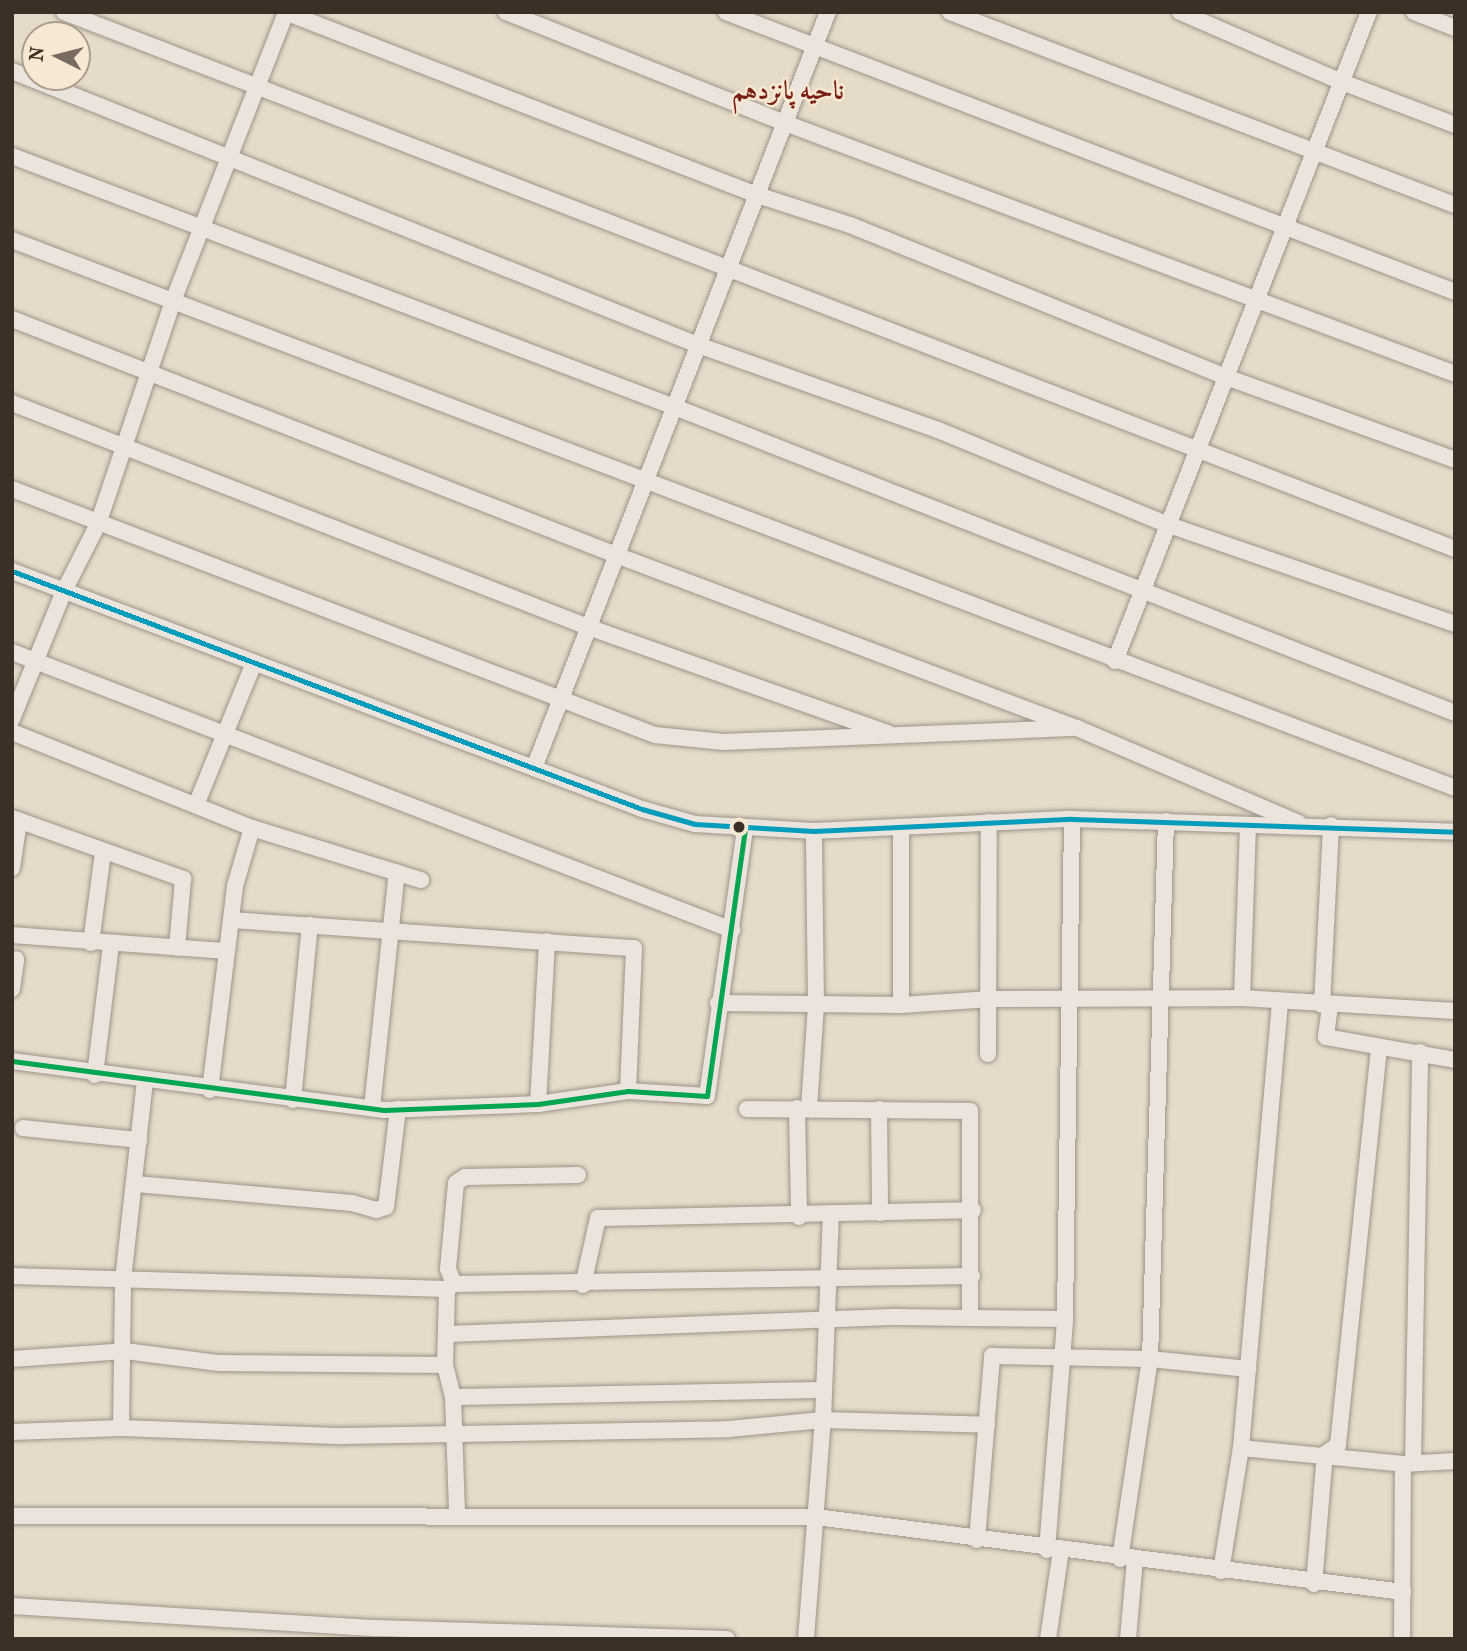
<!DOCTYPE html>
<html>
<head>
<meta charset="utf-8">
<style>
	body { margin:0 }
	#map { position:relative; width:1467px; height:1651px; overflow:hidden; background:#e6dac8; font-family:"IM FELL French Canon",Amiri,serif }
	div>[style] { position:absolute }
	.roads { filter:drop-shadow(0 0 2px #9c9489) drop-shadow(0 0 2px #9c9489) }
	.minor>* { height:16px; margin:-8px; padding:0 8px; transform-origin:8px; border-radius:8px; background:#eae4dc }
	.bus-1>* { height:5px; margin:-2.5px; padding:0 2.5px; transform-origin:2.5px; border-radius:2.5px; background:#069dbd }
	.bus-2>* { height:5px; margin:-2.5px; padding:0 2.5px; transform-origin:2.5px; border-radius:2.5px; background:#00a651 }
	.dots>* { width:19px; height:19px; translate:-50% -50%; box-sizing:border-box; border:4px solid #f7e8d3; border-radius:50% }
	span { translate:-50% -50%; white-space:nowrap; text-align:center; line-height:1.15; -webkit-text-stroke:5px #f7e8d3; paint-order:stroke }
	.district-label { font-size:26px; color:#7a1f14; font-weight:700 }
	.frame { position:absolute; inset:0; border:14px solid #3c2f26; pointer-events:none }
	.north { position:absolute; left:21px; top:21px; width:70px; height:70px; box-sizing:border-box; background:#f7e8d3; border:2px solid #ac9e8e; border-radius:50%; rotate:276deg; font-size:19px; font-weight:700; line-height:28px; text-align:center; color:#3c2f26 }
	.north::after { content:''; display:block; margin:auto; width:24px; height:32px; background:#786b5f; clip-path:polygon(50% 0,100% 100%,50% 72%,0 100%) }
</style>
</head>
<body>
<div id="map">
	<div class="roads">
		<div class="minor">
			<div style="left:64px;top:12px;width:1491px;rotate:21.11deg"></div>
			<div style="left:285px;top:12px;width:506px;rotate:21.19deg"></div>
			<div style="left:757px;top:195px;width:98px;rotate:17.9deg"></div>
			<div style="left:850px;top:225px;width:406px;rotate:22deg"></div>
			<div style="left:1226px;top:377px;width:244px;rotate:19.9deg"></div>
			<div style="left:506px;top:12px;width:300px;rotate:21.7deg"></div>
			<div style="left:785px;top:123px;width:715px;rotate:20.54deg"></div>
			<div style="left:726px;top:12px;width:781px;rotate:21.01deg"></div>
			<div style="left:950px;top:12px;width:541px;rotate:20.92deg"></div>
			<div style="left:1180px;top:12px;width:176px;rotate:23.4deg"></div>
			<div style="left:1342px;top:82px;width:121px;rotate:20.8deg"></div>
			<div style="left:1414px;top:12px;width:44px;rotate:21.3deg"></div>
			<div style="left:12px;top:71px;width:739px;rotate:21.77deg"></div>
			<div style="left:698px;top:345px;width:255px;rotate:19.5deg"></div>
			<div style="left:938px;top:430px;width:250px;rotate:22.4deg"></div>
			<div style="left:1169px;top:525px;width:303px;rotate:19.1deg"></div>
			<div style="left:12px;top:156px;width:706px;rotate:20.75deg"></div>
			<div style="left:672px;top:406px;width:841px;rotate:21.41deg"></div>
			<div style="left:12px;top:240px;width:1544px;rotate:20.79deg"></div>
			<div style="left:12px;top:319px;width:648px;rotate:21.34deg"></div>
			<div style="left:616px;top:555px;width:487px;rotate:20.6deg"></div>
			<div style="left:12px;top:403px;width:618px;rotate:21.25deg"></div>
			<div style="left:588px;top:627px;width:318px;rotate:19.5deg"></div>
			<div style="left:12px;top:489px;width:688px;rotate:20.94deg"></div>
			<div style="left:655px;top:735px;width:69px;rotate:5.8deg"></div>
			<div style="left:724px;top:742px;width:353px;rotate:-2.3deg"></div>
			<div style="left:1077px;top:728px;width:241px;rotate:23.2deg"></div>
			<div style="left:12px;top:571px;width:673px;rotate:20.7deg"></div>
			<div style="left:642px;top:809px;width:55px;rotate:15.8deg"></div>
			<div style="left:695px;top:824px;width:119px;rotate:3.4deg"></div>
			<div style="left:814px;top:831px;width:258px;rotate:-2.7deg"></div>
			<div style="left:1072px;top:819px;width:383px;rotate:1.9deg"></div>
			<div style="left:12px;top:652px;width:772px;rotate:21.11deg"></div>
			<div style="left:1115px;top:661px;width:697px;rotate:-68.63deg"></div>
			<div style="left:12px;top:719px;width:138px;rotate:-67.9deg"></div>
			<div style="left:64px;top:591px;width:75px;rotate:-63.1deg"></div>
			<div style="left:98px;top:524px;width:235px;rotate:-71.4deg"></div>
			<div style="left:173px;top:301px;width:310px;rotate:-68.6deg"></div>
			<div style="left:12px;top:732px;width:258px;rotate:21.8deg"></div>
			<div style="left:252px;top:828px;width:177px;rotate:17.1deg"></div>
			<div style="left:534px;top:768px;width:811px;rotate:-68.75deg"></div>
			<div style="left:196px;top:805px;width:153px;rotate:-67.8deg"></div>
			<div style="left:12px;top:818px;width:182px;rotate:19.6deg"></div>
			<div style="left:183px;top:879px;width:69px;rotate:95deg"></div>
			<div style="left:901px;top:827px;width:178px;rotate:90deg"></div>
			<div style="left:12px;top:868px;width:48px;rotate:-81.5deg"></div>
			<div style="left:231px;top:920px;width:404px;rotate:4deg"></div>
			<div style="left:634px;top:948px;width:143px;rotate:92.4deg"></div>
			<div style="left:12px;top:935px;width:215px;rotate:4.3deg"></div>
			<div style="left:91px;top:943px;width:92px;rotate:-82.5deg"></div>
			<div style="left:12px;top:989px;width:30px;rotate:-82deg"></div>
			<div style="left:1242px;top:998px;width:173px;rotate:-88deg"></div>
			<div style="left:718px;top:1003px;width:183px;rotate:0.6deg"></div>
			<div style="left:901px;top:1005px;width:90px;rotate:-3.8deg"></div>
			<div style="left:991px;top:999px;width:251px;rotate:-0.2deg"></div>
			<div style="left:1242px;top:998px;width:213px;rotate:3.5deg"></div>
			<div style="left:1322px;top:1005px;width:180px;rotate:-87.1deg"></div>
			<div style="left:1330px;top:1007px;width:30px;rotate:98deg"></div>
			<div style="left:1326px;top:1037px;width:131px;rotate:10.1deg"></div>
			<div style="left:988px;top:1054px;width:232px;rotate:-89.8deg"></div>
			<div style="left:12px;top:1061px;width:375px;rotate:7.5deg"></div>
			<div style="left:384px;top:1110px;width:154px;rotate:-2.2deg"></div>
			<div style="left:538px;top:1104px;width:91px;rotate:-8.2deg"></div>
			<div style="left:628px;top:1091px;width:79px;rotate:3.6deg"></div>
			<div style="left:707px;top:1096px;width:270px;rotate:-81.9deg"></div>
			<div style="left:95px;top:1075px;width:132px;rotate:-83deg"></div>
			<div style="left:210px;top:1090px;width:206px;rotate:-83deg"></div>
			<div style="left:235px;top:886px;width:60px;rotate:-73.7deg"></div>
			<div style="left:293px;top:1100px;width:176px;rotate:-84.5deg"></div>
			<div style="left:538px;top:1104px;width:163px;rotate:-86.8deg"></div>
			<div style="left:372px;top:1108px;width:237px;rotate:-84deg"></div>
			<div style="left:797px;top:1108px;width:109px;rotate:88.9deg"></div>
			<div style="left:809px;top:1108px;width:103px;rotate:-86.1deg"></div>
			<div style="left:816px;top:1005px;width:174px;rotate:-90.7deg"></div>
			<div style="left:747px;top:1109px;width:223px;rotate:0.5deg"></div>
			<div style="left:970px;top:1111px;width:206px;rotate:90deg"></div>
			<div style="left:879px;top:1109px;width:104px;rotate:89.4deg"></div>
			<div style="left:23px;top:1128px;width:117px;rotate:5.9deg"></div>
			<div style="left:136px;top:1184px;width:217px;rotate:5deg"></div>
			<div style="left:352px;top:1203px;width:25px;rotate:16deg"></div>
			<div style="left:376px;top:1210px;width:10px;rotate:-17deg"></div>
			<div style="left:386px;top:1207px;width:99px;rotate:-83deg"></div>
			<div style="left:12px;top:1276px;width:435px;rotate:1.7deg"></div>
			<div style="left:447px;top:1289px;width:9px;rotate:-36deg"></div>
			<div style="left:454px;top:1284px;width:518px;rotate:-0.88deg"></div>
			<div style="left:454px;top:1284px;width:16px;rotate:-112deg"></div>
			<div style="left:448px;top:1269px;width:86px;rotate:-84.7deg"></div>
			<div style="left:456px;top:1183px;width:11px;rotate:-34deg"></div>
			<div style="left:465px;top:1177px;width:113px;rotate:-1deg"></div>
			<div style="left:583px;top:1285px;width:69px;rotate:-77.4deg"></div>
			<div style="left:598px;top:1218px;width:375px;rotate:-1.2deg"></div>
			<div style="left:447px;top:1289px;width:76px;rotate:91.5deg"></div>
			<div style="left:445px;top:1365px;width:33px;rotate:76deg"></div>
			<div style="left:453px;top:1397px;width:117px;rotate:88deg"></div>
			<div style="left:448px;top:1334px;width:449px;rotate:-2.2deg"></div>
			<div style="left:897px;top:1317px;width:168px;rotate:0.7deg"></div>
			<div style="left:12px;top:1359px;width:113px;rotate:-4deg"></div>
			<div style="left:125px;top:1351px;width:95px;rotate:7.3deg"></div>
			<div style="left:219px;top:1363px;width:226px;rotate:0.5deg"></div>
			<div style="left:453px;top:1397px;width:370px;rotate:-1.1deg"></div>
			<div style="left:121px;top:1428px;width:148px;rotate:-89.2deg"></div>
			<div style="left:123px;top:1280px;width:199px;rotate:-83.7deg"></div>
			<div style="left:12px;top:1432px;width:109px;rotate:-2.1deg"></div>
			<div style="left:121px;top:1428px;width:222px;rotate:2.1deg"></div>
			<div style="left:343px;top:1436px;width:386px;rotate:-1deg"></div>
			<div style="left:729px;top:1429px;width:94px;rotate:-5.5deg"></div>
			<div style="left:823px;top:1420px;width:164px;rotate:1.7deg"></div>
			<div style="left:1241px;top:1448px;width:163px;rotate:5.6deg"></div>
			<div style="left:1403px;top:1464px;width:52px;rotate:-3.3deg"></div>
			<div style="left:1413px;top:1463px;width:411px;rotate:-89deg"></div>
			<div style="left:12px;top:1516px;width:804px;rotate:0.07deg"></div>
			<div style="left:816px;top:1517px;width:592px;rotate:7.28deg"></div>
			<div style="left:977px;top:1540px;width:185px;rotate:-85.3deg"></div>
			<div style="left:992px;top:1356px;width:158px;rotate:1.1deg"></div>
			<div style="left:1150px;top:1359px;width:99px;rotate:5.8deg"></div>
			<div style="left:1047px;top:1550px;width:232px;rotate:-85.5deg"></div>
			<div style="left:1065px;top:1319px;width:500px;rotate:-89.2deg"></div>
			<div style="left:1120px;top:1559px;width:202px;rotate:-81.5deg"></div>
			<div style="left:1150px;top:1359px;width:538px;rotate:-88.3deg"></div>
			<div style="left:1221px;top:1571px;width:125px;rotate:-80.8deg"></div>
			<div style="left:1241px;top:1448px;width:448px;rotate:-85deg"></div>
			<div style="left:1314px;top:1584px;width:130px;rotate:-85.2deg"></div>
			<div style="left:1325px;top:1454px;width:16px;rotate:-35deg"></div>
			<div style="left:1338px;top:1445px;width:399px;rotate:-84.1deg"></div>
			<div style="left:12px;top:1606px;width:365px;rotate:3.5deg"></div>
			<div style="left:376px;top:1628px;width:351px;rotate:1.8deg"></div>
			<div style="left:806px;top:1639px;width:220px;rotate:-85.6deg"></div>
			<div style="left:823px;top:1420px;width:207px;rotate:-87.8deg"></div>
			<div style="left:1048px;top:1639px;width:90px;rotate:-81.7deg"></div>
			<div style="left:1128px;top:1639px;width:80px;rotate:-85deg"></div>
			<div style="left:1402px;top:1639px;width:175px;rotate:-89.7deg"></div>
		</div>
	</div>
	<div class="bus-1">
		<div style="left:12px;top:571px;width:673px;rotate:20.7deg"></div>
		<div style="left:642px;top:809px;width:55px;rotate:15.8deg"></div>
		<div style="left:695px;top:824px;width:119px;rotate:3.4deg"></div>
		<div style="left:814px;top:831px;width:258px;rotate:-2.7deg"></div>
		<div style="left:1072px;top:819px;width:383px;rotate:1.9deg"></div>
	</div>
	<div class="bus-2">
		<div style="left:12px;top:1061px;width:375px;rotate:7.5deg"></div>
		<div style="left:384px;top:1110px;width:154px;rotate:-2.2deg"></div>
		<div style="left:538px;top:1104px;width:91px;rotate:-8.2deg"></div>
		<div style="left:628px;top:1091px;width:79px;rotate:3.6deg"></div>
		<div style="left:707px;top:1096px;width:270px;rotate:-81.9deg"></div>
	</div>
	<div class="dots">
		<div style="left:739px;top:827px;background:#3c2f26"></div>
	</div>
	<div class="district-label">
		<span style="left:788px;top:91px">ناحیه پانزدهم</span>
	</div>
	<div class="frame"></div>
	<div class="north">N</div>
</div>
</body>
</html>
